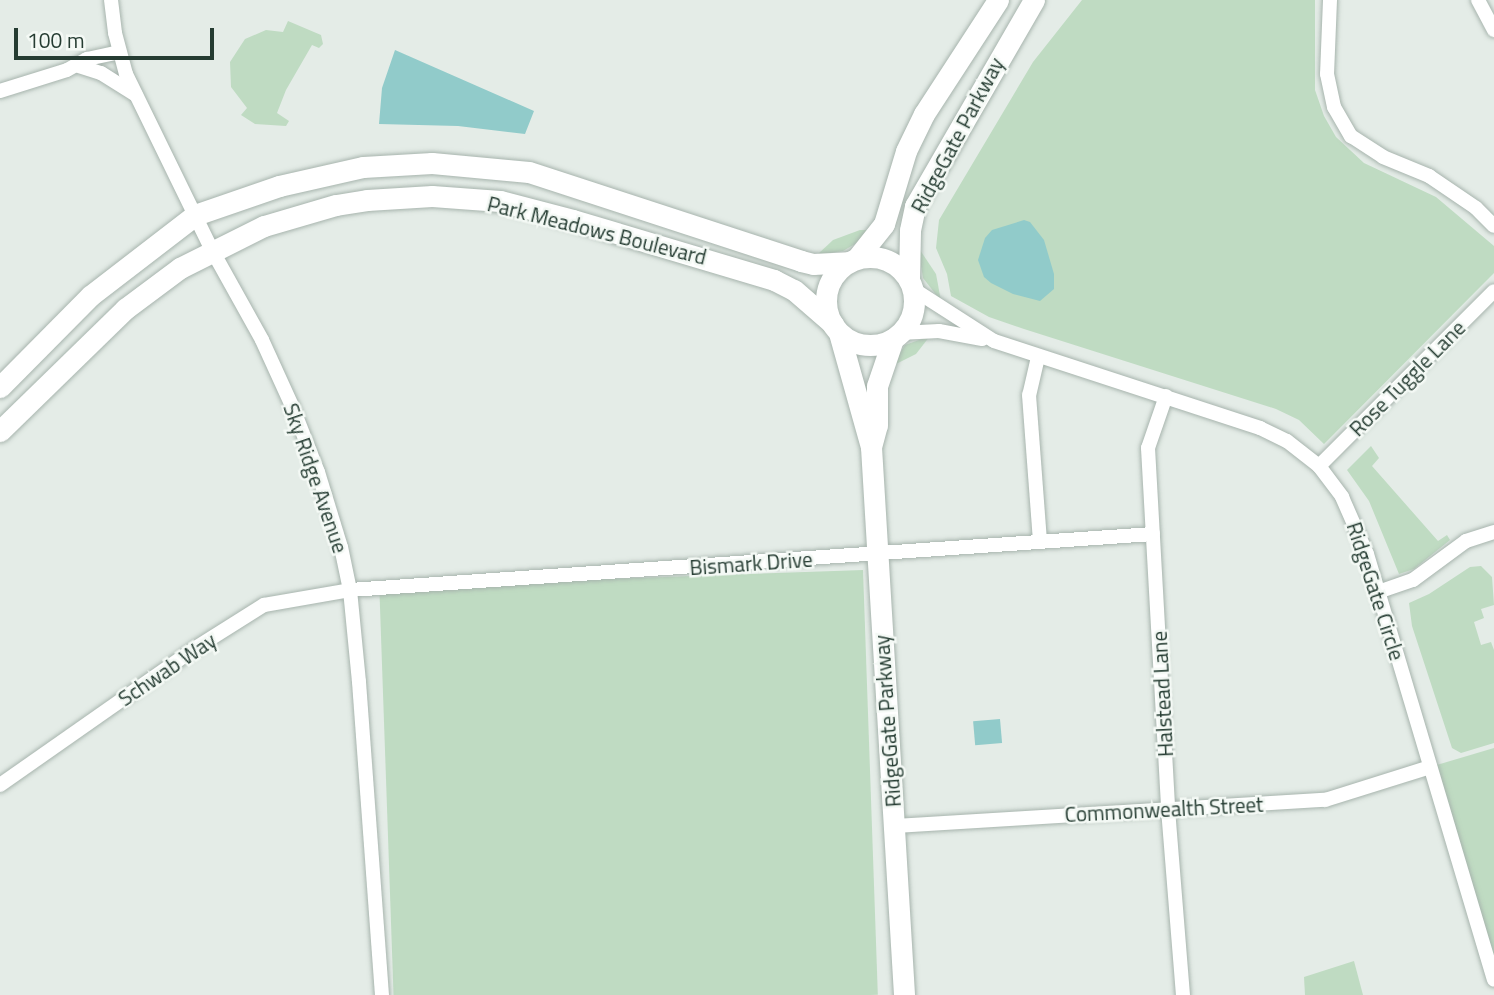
<!DOCTYPE html>
<html>
<head>
<meta charset="utf-8">
<style>
	body { margin:0 }
	#map { position:relative; width:1494px; height:995px; overflow:hidden; background:#e4ece7; font-family:"Titillium Web",sans-serif }
	div>[style] { position:absolute }
	.green>* { inset:0; background:#bfdbc2; transform-origin:0 0 }
	.water>* { inset:0; background:#91cbca; transform-origin:0 0 }
	.roads { filter:drop-shadow(0 0 2px #a7b4ad) drop-shadow(0 0 2px #a7b4ad) }
	.minor>* { height:14px; margin:-7px; padding:0 7px; transform-origin:7px; border-radius:7px; background:#fff }
	.secondary>* { height:21px; margin:-10.5px; padding:0 10.5px; transform-origin:10.5px; border-radius:10.5px; background:#fff }
	.secondary>.ring { margin:-10.5px; padding:0; box-sizing:content-box; background:none; border:21px solid #fff; border-radius:50% }
	span { translate:-50% -50%; white-space:nowrap; text-align:center; line-height:1.15; -webkit-text-stroke:5px #f4f9f5; paint-order:stroke }
	.street-label { font-size:21px; color:#253c32 }
	.scale { position:absolute; left:14px; top:28px; width:200px; height:32px; box-sizing:border-box; border:4px solid #253c32; border-top:0; padding-left:9px; font-size:21px; line-height:24px; white-space:nowrap; color:#253c32; -webkit-text-stroke:5px #f4f9f5; paint-order:stroke }
</style>
</head>
<body>
<div id="map">
	<div class="green">
		<div style="clip-path:polygon(1082px 0,1315px 0,1315px 90px,1324px 116px,1336px 137px,1364px 163px,1436px 197px,1494px 246px,1494px 273px,1324px 444px,1299px 420px,1276px 409px,1024px 329px,989px 317px,951px 296px,947px 274px,936px 248px,939px 220px,1033px 62px)"></div>
		<div style="clip-path:polygon(288px 21px,321px 35px,323px 44px,319px 48px,312px 45px,286px 90px,277px 113px,289px 121px,286px 126px,255px 124px,241px 115px,247px 108px,231px 87px,230px 62px,245px 39px,266px 30px,283px 32px)"></div>
		<div style="clip-path:polygon(860px 230px,870px 230px,855px 244px,843px 251px,817px 255px,833px 240px)"></div>
		<div style="clip-path:polygon(918px 247px,936px 274px,941px 301px,923px 278px)"></div>
		<div style="clip-path:polygon(930px 336px,916px 354px,892px 366px,905px 345px)"></div>
		<div style="clip-path:polygon(1371px 446px,1379px 458px,1372px 466px,1438px 541px,1447px 535px,1450px 540px,1414px 569px,1399px 574px,1369px 501px,1347px 470px)"></div>
		<div style="clip-path:polygon(1481px 566px,1492px 577px,1494px 605px,1481px 609px,1484px 618px,1474px 622px,1481px 645px,1491px 642px,1494px 650px,1494px 743px,1461px 753px,1452px 748px,1412px 626px,1409px 603px,1429px 594px,1470px 567px)"></div>
		<div style="left:863px;top:570px;width:425px;height:484px;rotate:88deg"></div>
		<div style="clip-path:polygon(1494px 748px,1494px 979px,1430px 767px)"></div>
		<div style="clip-path:polygon(1354px 961px,1363px 995px,1305px 995px,1304px 977px)"></div>
	</div>
	<div class="water">
		<div style="clip-path:polygon(395px 50px,534px 111px,525px 134px,458px 126px,379px 124px,382px 88px)"></div>
		<div style="clip-path:polygon(1024px 220px,1030px 222px,1044px 240px,1054px 274px,1054px 289px,1040px 301px,1013px 294px,991px 283px,984px 277px,978px 260px,985px 238px,992px 230px)"></div>
		<div style="left:1000px;top:719px;width:24px;height:27px;rotate:85deg"></div>
	</div>
	<div class="roads">
		<div class="minor">
			<div style="left:111px;top:0;width:33px;rotate:83deg"></div>
			<div style="left:115px;top:33px;width:42px;rotate:75deg"></div>
			<div style="left:126px;top:74px;width:196px;rotate:64deg"></div>
			<div style="left:212px;top:250px;width:103px;rotate:60.9deg"></div>
			<div style="left:262px;top:340px;width:75px;rotate:65.5deg"></div>
			<div style="left:293px;top:408px;width:69px;rotate:68.7deg"></div>
			<div style="left:318px;top:472px;width:78px;rotate:73deg"></div>
			<div style="left:341px;top:547px;width:44px;rotate:78.2deg"></div>
			<div style="left:350px;top:590px;width:92px;rotate:84.4deg"></div>
			<div style="left:359px;top:682px;width:314px;rotate:85.8deg"></div>
			<div style="left:1330px;top:0;width:74px;rotate:92.3deg"></div>
			<div style="left:1327px;top:74px;width:34px;rotate:78deg"></div>
			<div style="left:1334px;top:107px;width:34px;rotate:60deg"></div>
			<div style="left:1351px;top:136px;width:38px;rotate:33deg"></div>
			<div style="left:1383px;top:157px;width:50px;rotate:22.4deg"></div>
			<div style="left:1429px;top:176px;width:57px;rotate:34.2deg"></div>
			<div style="left:1476px;top:208px;width:25px;rotate:45deg"></div>
			<div style="left:1478px;top:0;width:34px;rotate:62deg"></div>
			<div style="left:79px;top:66px;width:23px;rotate:18deg"></div>
			<div style="left:101px;top:73px;width:41px;rotate:32.2deg"></div>
			<div style="left:0;top:91px;width:70px;rotate:-17.4deg"></div>
			<div style="left:67px;top:70px;width:23px;rotate:-29deg"></div>
			<div style="left:87px;top:59px;width:33px;rotate:-12deg"></div>
			<div style="left:913px;top:289px;width:96px;rotate:32.7deg"></div>
			<div style="left:994px;top:341px;width:280px;rotate:18.1deg"></div>
			<div style="left:1260px;top:428px;width:30px;rotate:26deg"></div>
			<div style="left:1287px;top:441px;width:41px;rotate:38deg"></div>
			<div style="left:1319px;top:466px;width:39px;rotate:53deg"></div>
			<div style="left:1342px;top:497px;width:62px;rotate:66.3deg"></div>
			<div style="left:1367px;top:554px;width:444px;rotate:73.4deg"></div>
			<div style="left:899px;top:333px;width:40px;rotate:-2.9deg"></div>
			<div style="left:939px;top:331px;width:44px;rotate:10.5deg"></div>
			<div style="left:1038px;top:357px;width:39px;rotate:103deg"></div>
			<div style="left:1029px;top:395px;width:147px;rotate:85.7deg"></div>
			<div style="left:1166px;top:396px;width:55px;rotate:109.1deg"></div>
			<div style="left:1148px;top:448px;width:362px;rotate:86.8deg"></div>
			<div style="left:1168px;top:809px;width:187px;rotate:85.4deg"></div>
			<div style="left:1319px;top:466px;width:247px;rotate:-45deg"></div>
			<div style="left:1378px;top:592px;width:37px;rotate:-19deg"></div>
			<div style="left:1413px;top:580px;width:66px;rotate:-36.3deg"></div>
			<div style="left:1466px;top:541px;width:29px;rotate:-18deg"></div>
			<div style="left:0;top:785px;width:237px;rotate:-35deg"></div>
			<div style="left:194px;top:649px;width:83px;rotate:-32.2deg"></div>
			<div style="left:264px;top:605px;width:87px;rotate:-9.9deg"></div>
			<div style="left:350px;top:590px;width:805px;rotate:-3.99deg"></div>
			<div style="left:894px;top:826px;width:432px;rotate:-3.5deg"></div>
			<div style="left:1325px;top:800px;width:110px;rotate:-17.4deg"></div>
		</div>
		<div class="secondary">
			<div class="ring" style="left:826px;top:257px;width:67px;height:67px"></div>
			<div style="left:857px;top:258px;width:43px;rotate:-51.5deg"></div>
			<div style="left:884px;top:224px;width:76px;rotate:-73.2deg"></div>
			<div style="left:906px;top:151px;width:41px;rotate:-64.1deg"></div>
			<div style="left:924px;top:114px;width:136px;rotate:-57deg"></div>
			<div style="left:909px;top:279px;width:49px;rotate:-88.8deg"></div>
			<div style="left:910px;top:230px;width:25px;rotate:-78deg"></div>
			<div style="left:915px;top:206px;width:238px;rotate:-60deg"></div>
			<div style="left:839px;top:333px;width:118px;rotate:74.3deg"></div>
			<div style="left:871px;top:447px;width:549px;rotate:86.55deg"></div>
			<div style="left:0;top:387px;width:128px;rotate:-45.3deg"></div>
			<div style="left:90px;top:296px;width:133px;rotate:-37.6deg"></div>
			<div style="left:195px;top:215px;width:89px;rotate:-19deg"></div>
			<div style="left:279px;top:186px;width:86px;rotate:-12.7deg"></div>
			<div style="left:363px;top:167px;width:69px;rotate:-3.3deg"></div>
			<div style="left:432px;top:163px;width:97px;rotate:5.3deg"></div>
			<div style="left:529px;top:172px;width:286px;rotate:18.1deg"></div>
			<div style="left:801px;top:261px;width:12px;rotate:14deg"></div>
			<div style="left:813px;top:264px;width:35px;rotate:-3deg"></div>
			<div style="left:0;top:431px;width:175px;rotate:-44.3deg"></div>
			<div style="left:125px;top:309px;width:69px;rotate:-36.7deg"></div>
			<div style="left:180px;top:268px;width:94px;rotate:-26.6deg"></div>
			<div style="left:264px;top:226px;width:75px;rotate:-16.3deg"></div>
			<div style="left:336px;top:205px;width:31px;rotate:-9deg"></div>
			<div style="left:367px;top:200px;width:65px;rotate:-3.5deg"></div>
			<div style="left:432px;top:196px;width:68px;rotate:4.2deg"></div>
			<div style="left:500px;top:201px;width:75px;rotate:14.6deg"></div>
			<div style="left:573px;top:220px;width:210px;rotate:16.6deg"></div>
			<div style="left:774px;top:280px;width:22px;rotate:27deg"></div>
			<div style="left:794px;top:290px;width:52px;rotate:41.1deg"></div>
			<div style="left:871px;top:447px;width:23px;rotate:-75deg"></div>
			<div style="left:877px;top:425px;width:39px;rotate:-90deg"></div>
			<div style="left:877px;top:386px;width:50px;rotate:-71.2deg"></div>
		</div>
	</div>
	<div class="street-label">
		<span style="left:957px;top:135px;rotate:-62deg">RidgeGate Parkway</span>
		<span style="left:597px;top:230px;rotate:14deg">Park Meadows Boulevard</span>
		<span style="left:1407px;top:378px;rotate:-45deg">Rose Tuggle Lane</span>
		<span style="left:316px;top:478px;rotate:71deg">Sky Ridge Avenue</span>
		<span style="left:751px;top:563px;rotate:-4deg">Bismark Drive</span>
		<span style="left:1376px;top:591px;rotate:72deg">RidgeGate Circle</span>
		<span style="left:167px;top:669px;rotate:-34deg">Schwab Way</span>
		<span style="left:1162px;top:694px;rotate:-93deg">Halstead Lane</span>
		<span style="left:887px;top:721px;rotate:-94deg">RidgeGate Parkway</span>
		<span style="left:1164px;top:809px;rotate:-3deg">Commonwealth Street</span>
	</div>
	<div class="scale">100 m</div>
</div>
</body>
</html>
